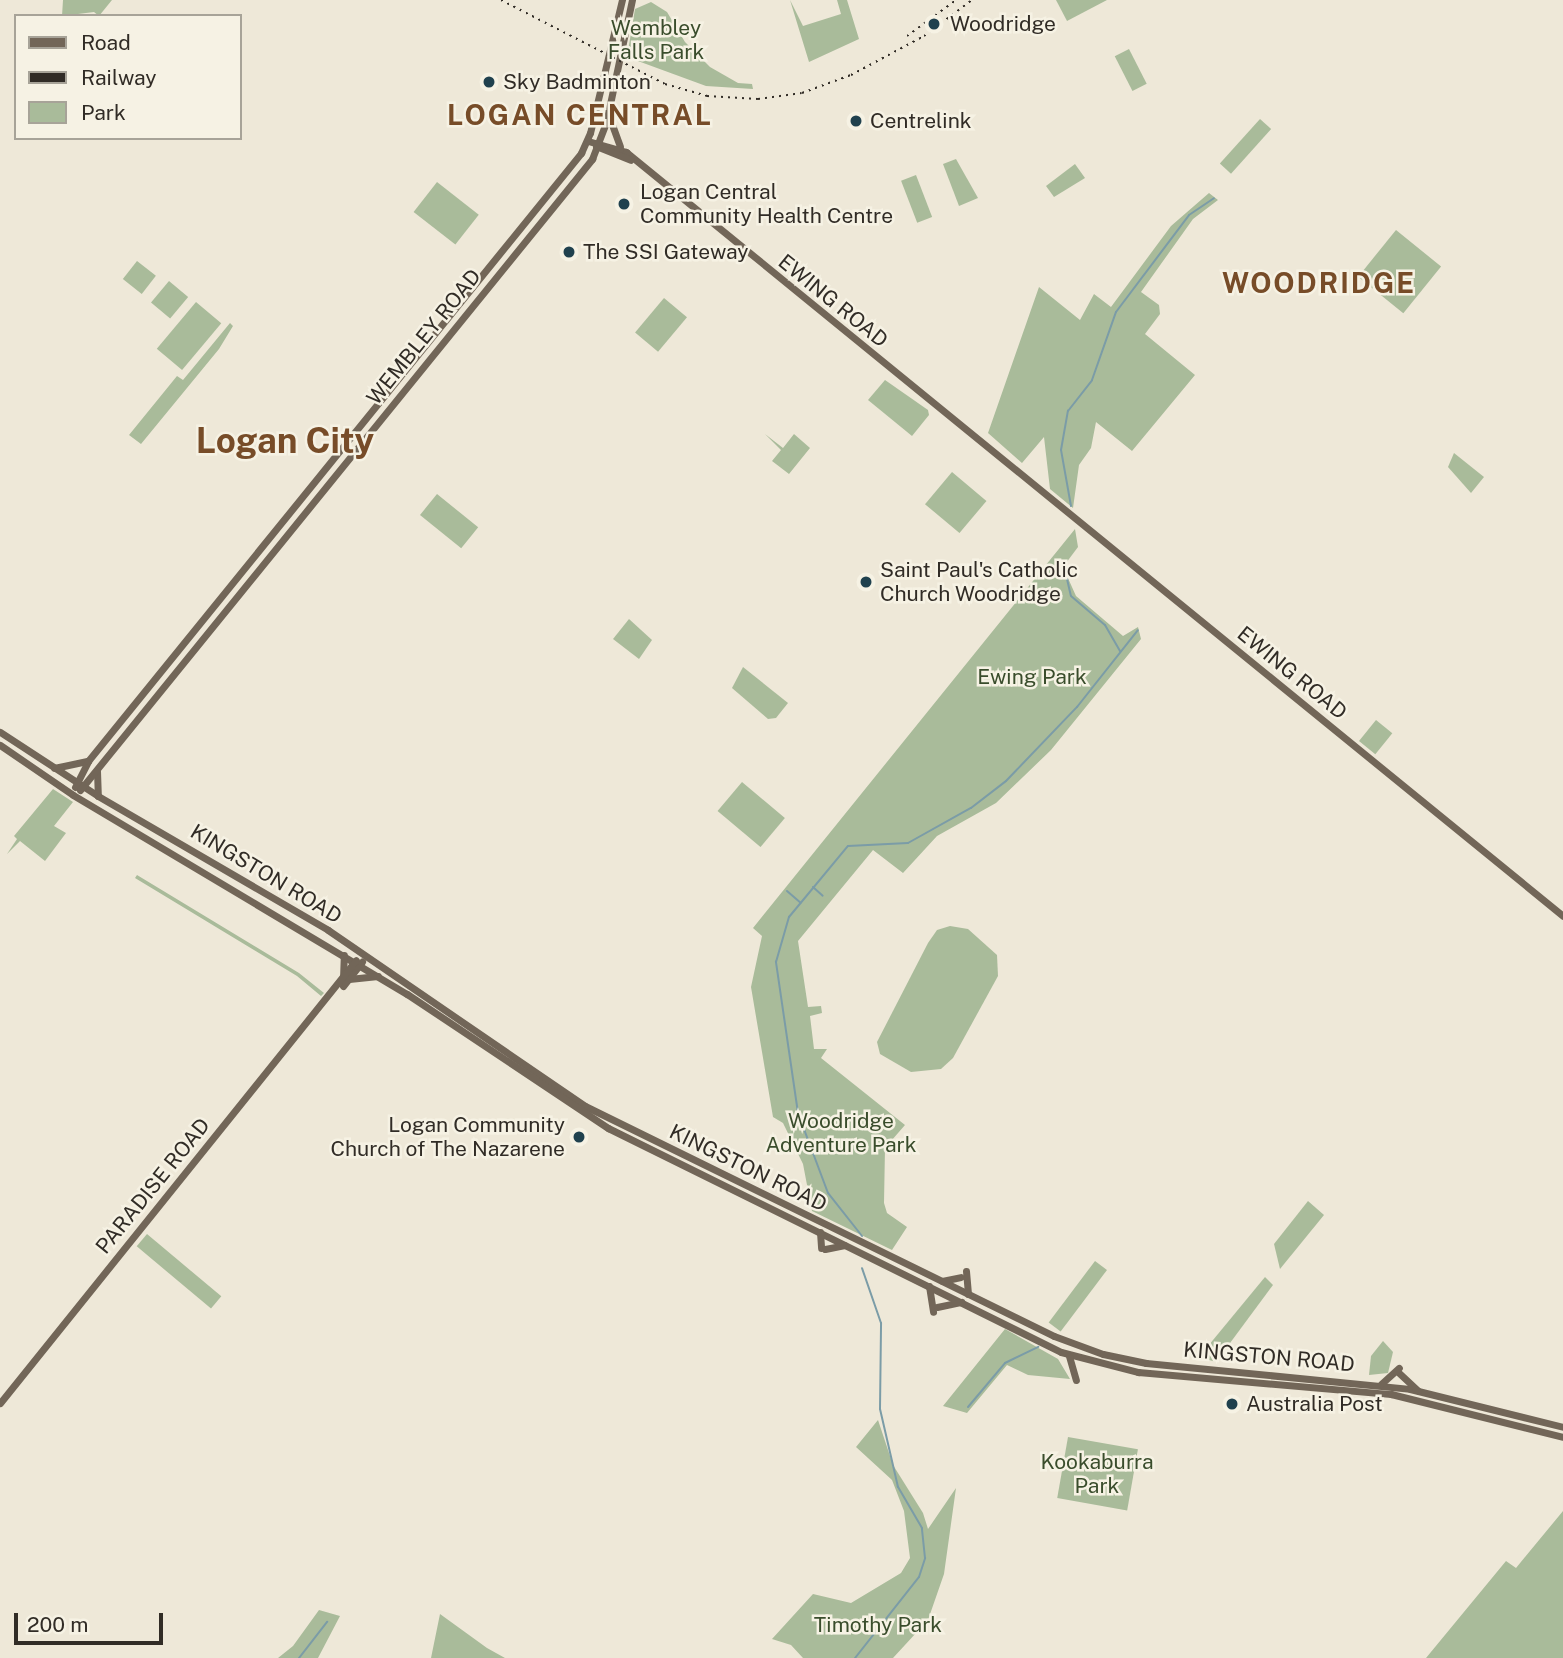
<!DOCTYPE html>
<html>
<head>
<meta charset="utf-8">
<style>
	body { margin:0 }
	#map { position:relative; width:1563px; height:1658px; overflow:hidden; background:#eee8d8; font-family:"Public Sans",sans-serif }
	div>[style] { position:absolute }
	.green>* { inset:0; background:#a9bb9a; transform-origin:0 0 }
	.stream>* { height:2px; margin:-1px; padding:0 1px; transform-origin:1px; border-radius:1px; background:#7b9ca7 }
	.major>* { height:7px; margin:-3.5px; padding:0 3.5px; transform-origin:3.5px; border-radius:3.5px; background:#726658 }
	.rail>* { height:2px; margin-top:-1px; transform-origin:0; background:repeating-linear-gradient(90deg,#312c26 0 2px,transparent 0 7px) }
	.dots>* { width:19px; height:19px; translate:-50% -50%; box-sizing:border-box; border:4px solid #f6f2e4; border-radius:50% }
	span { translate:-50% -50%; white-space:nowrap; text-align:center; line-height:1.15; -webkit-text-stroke:5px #f6f2e4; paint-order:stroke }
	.poi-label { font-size:21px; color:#312c26 }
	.left { translate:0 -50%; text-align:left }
	.right { translate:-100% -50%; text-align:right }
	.park-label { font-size:21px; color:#3a4d2c }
	.street-label { font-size:21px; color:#312c26 }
	.district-label { font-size:28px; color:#774c28; font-weight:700; letter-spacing:2px }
	.town-label { font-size:35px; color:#774c28; font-weight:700 }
	.legend { position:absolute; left:14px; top:14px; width:228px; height:126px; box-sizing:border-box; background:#f6f2e4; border:2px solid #a7a398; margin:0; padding:9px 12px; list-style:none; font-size:21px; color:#312c26 }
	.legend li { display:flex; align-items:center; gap:14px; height:35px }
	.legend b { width:35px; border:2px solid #a7a398 }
	.scale { position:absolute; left:14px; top:1613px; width:149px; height:32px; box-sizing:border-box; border:4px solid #312c26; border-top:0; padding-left:9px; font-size:21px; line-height:24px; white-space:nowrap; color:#312c26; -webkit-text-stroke:5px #f6f2e4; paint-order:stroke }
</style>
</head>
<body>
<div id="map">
	<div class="green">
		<div style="clip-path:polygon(63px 0,112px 0,99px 16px,94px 12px,62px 16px)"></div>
		<div style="clip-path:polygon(790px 0,803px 26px,841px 14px,837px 0,847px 0,859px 39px,809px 62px)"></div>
		<div style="clip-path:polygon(1056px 0,1107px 0,1067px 21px)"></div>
		<div style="clip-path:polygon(651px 2px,667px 12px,685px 42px,710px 67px,738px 83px,752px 84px,753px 89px,706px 86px,627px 57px,635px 9px)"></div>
		<div style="left:1129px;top:49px;width:39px;height:16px;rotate:63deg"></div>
		<div style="left:1260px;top:119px;width:15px;height:60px;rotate:42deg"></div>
		<div style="clip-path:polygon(956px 159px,978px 198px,959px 206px,943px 164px)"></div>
		<div style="clip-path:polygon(1075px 164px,1085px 178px,1054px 197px,1046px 186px)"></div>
		<div style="left:916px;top:175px;width:45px;height:16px;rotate:69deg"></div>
		<div style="left:437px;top:182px;width:53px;height:38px;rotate:38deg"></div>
		<div style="clip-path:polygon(1209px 193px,1218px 200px,1193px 219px,1141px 292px,1159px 305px,1160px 314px,1145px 334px,1195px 375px,1132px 451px,1096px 422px,1091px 448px,1079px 465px,1073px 508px,1050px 489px,1044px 437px,1022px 463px,988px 433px,1039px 287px,1080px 320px,1094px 294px,1111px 307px,1171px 226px)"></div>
		<div style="left:1396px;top:230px;width:58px;height:60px;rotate:39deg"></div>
		<div style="left:137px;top:261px;width:24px;height:23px;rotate:38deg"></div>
		<div style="left:169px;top:281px;width:25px;height:28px;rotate:40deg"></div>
		<div style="left:664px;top:298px;width:30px;height:45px;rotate:40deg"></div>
		<div style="left:196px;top:302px;width:33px;height:61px;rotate:40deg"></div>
		<div style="clip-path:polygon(230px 323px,233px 326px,219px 349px,141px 444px,129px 435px,177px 376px,183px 380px)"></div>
		<div style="clip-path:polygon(885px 380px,928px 410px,929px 415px,912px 436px,868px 400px)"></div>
		<div style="clip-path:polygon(765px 434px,783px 448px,794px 434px,810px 448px,789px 474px,772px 461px,781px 450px)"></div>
		<div style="clip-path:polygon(1454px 453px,1484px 477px,1471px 493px,1448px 467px)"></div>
		<div style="left:952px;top:472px;width:45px;height:42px;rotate:40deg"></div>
		<div style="left:437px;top:494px;width:53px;height:27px;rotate:39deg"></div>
		<div style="clip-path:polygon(1075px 529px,1078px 547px,1063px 567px,1076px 596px,1123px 636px,1138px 627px,1141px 639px,1051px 750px,996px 803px,937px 836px,903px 873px,873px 850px,798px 941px,808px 1007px,821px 1006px,822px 1013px,810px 1016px,814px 1049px,827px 1049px,821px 1058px,905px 1125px,885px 1148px,884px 1203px,887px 1213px,907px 1227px,892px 1250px,812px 1211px,803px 1164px,783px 1123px,773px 1117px,751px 987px,762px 936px,753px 928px)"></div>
		<div style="clip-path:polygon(629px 619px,652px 640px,639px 659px,613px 639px)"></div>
		<div style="clip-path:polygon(743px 667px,788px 703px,776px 718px,768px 719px,732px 688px)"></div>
		<div style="left:1376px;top:720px;width:21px;height:27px;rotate:39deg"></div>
		<div style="left:742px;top:782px;width:56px;height:38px;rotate:40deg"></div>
		<div style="clip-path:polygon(53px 789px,73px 802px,54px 826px,66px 833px,45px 861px,20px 841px,7px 854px,17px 839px,14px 836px)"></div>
		<div style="clip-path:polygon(137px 875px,299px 973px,324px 993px,321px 996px,297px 976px,135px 878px)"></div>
		<div style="clip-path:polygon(950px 926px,968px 929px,997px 955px,998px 976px,953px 1058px,941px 1069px,911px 1072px,880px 1054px,877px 1042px,928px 943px,937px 930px)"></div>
		<div style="clip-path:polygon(1308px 1201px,1324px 1215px,1280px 1269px,1274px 1244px)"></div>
		<div style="left:147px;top:1234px;width:97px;height:16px;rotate:40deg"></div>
		<div style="left:1095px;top:1261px;width:15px;height:77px;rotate:37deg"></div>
		<div style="clip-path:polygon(1265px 1277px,1273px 1285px,1216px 1362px,1199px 1357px)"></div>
		<div style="clip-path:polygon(1005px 1329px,1058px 1359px,1070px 1379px,1028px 1375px,1007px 1365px,967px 1413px,943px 1406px)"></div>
		<div style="clip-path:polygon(1383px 1341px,1393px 1352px,1388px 1373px,1369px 1375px,1371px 1356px)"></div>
		<div style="clip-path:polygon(878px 1420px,893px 1465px,923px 1513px,928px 1529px,956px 1488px,944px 1574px,928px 1620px,893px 1658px,803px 1658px,791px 1645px,772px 1639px,813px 1594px,851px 1603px,901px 1573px,910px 1558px,904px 1511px,892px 1480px,856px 1447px)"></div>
		<div style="left:1068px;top:1437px;width:71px;height:62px;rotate:10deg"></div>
		<div style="clip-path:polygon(1563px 1511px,1563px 1658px,1426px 1658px,1506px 1561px,1516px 1568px)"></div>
		<div style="clip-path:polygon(319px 1610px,340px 1616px,318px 1658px,278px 1658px,293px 1646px)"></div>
		<div style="clip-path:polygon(440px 1614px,487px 1648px,505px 1658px,431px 1658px)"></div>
	</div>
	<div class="stream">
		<div style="left:1071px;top:506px;width:57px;rotate:-100.1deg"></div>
		<div style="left:1061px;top:450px;width:40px;rotate:-80deg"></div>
		<div style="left:1068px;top:411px;width:39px;rotate:-52deg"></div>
		<div style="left:1092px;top:380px;width:72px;rotate:-70.6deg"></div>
		<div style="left:1116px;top:312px;width:121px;rotate:-53deg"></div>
		<div style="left:1189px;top:215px;width:30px;rotate:-34deg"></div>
		<div style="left:1067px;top:579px;width:17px;rotate:77deg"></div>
		<div style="left:1071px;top:596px;width:45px;rotate:40.5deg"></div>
		<div style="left:1105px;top:625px;width:30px;rotate:60deg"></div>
		<div style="left:813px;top:887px;width:13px;rotate:42deg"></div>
		<div style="left:787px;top:891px;width:18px;rotate:41deg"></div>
		<div style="left:862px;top:1236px;width:55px;rotate:-128.3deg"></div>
		<div style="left:828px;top:1193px;width:85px;rotate:-110.6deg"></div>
		<div style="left:798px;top:1113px;width:153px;rotate:-98.3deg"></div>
		<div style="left:776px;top:962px;width:47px;rotate:-73.9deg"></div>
		<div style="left:789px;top:917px;width:92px;rotate:-50.3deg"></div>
		<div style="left:848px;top:846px;width:60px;rotate:-2.9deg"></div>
		<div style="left:908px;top:843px;width:72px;rotate:-29.1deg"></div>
		<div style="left:971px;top:808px;width:44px;rotate:-37.6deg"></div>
		<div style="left:1006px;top:781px;width:103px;rotate:-46.2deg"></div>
		<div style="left:1077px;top:707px;width:98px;rotate:-51.6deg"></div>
		<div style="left:968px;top:1407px;width:57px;rotate:-49.9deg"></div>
		<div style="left:1005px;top:1363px;width:37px;rotate:-26deg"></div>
		<div style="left:299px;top:1658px;width:46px;rotate:-52.1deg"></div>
		<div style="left:855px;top:1658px;width:103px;rotate:-51.7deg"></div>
		<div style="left:919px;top:1577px;width:20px;rotate:-72deg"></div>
		<div style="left:925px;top:1558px;width:30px;rotate:-96deg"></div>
		<div style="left:922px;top:1528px;width:48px;rotate:-120.3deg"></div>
		<div style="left:898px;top:1487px;width:80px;rotate:-103deg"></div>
		<div style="left:880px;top:1409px;width:86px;rotate:-89.3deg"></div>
		<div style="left:881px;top:1323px;width:58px;rotate:-109.1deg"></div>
	</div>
	<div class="major">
		<div style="left:610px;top:119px;width:29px;rotate:70deg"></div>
		<div style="left:588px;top:141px;width:40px;rotate:16deg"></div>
		<div style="left:626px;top:152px;width:1209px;rotate:39.19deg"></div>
		<div style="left:596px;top:146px;width:37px;rotate:22deg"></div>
		<div style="left:0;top:732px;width:117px;rotate:33.1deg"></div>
		<div style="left:98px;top:796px;width:266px;rotate:30.2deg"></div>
		<div style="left:328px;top:930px;width:311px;rotate:34.4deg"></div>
		<div style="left:585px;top:1106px;width:522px;rotate:26.12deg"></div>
		<div style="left:1054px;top:1336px;width:52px;rotate:20.2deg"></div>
		<div style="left:1103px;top:1354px;width:44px;rotate:11.8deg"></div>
		<div style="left:1146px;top:1363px;width:265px;rotate:5.6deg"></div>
		<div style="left:1410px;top:1389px;width:158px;rotate:13.9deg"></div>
		<div style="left:0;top:745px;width:88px;rotate:34.4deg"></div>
		<div style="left:73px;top:795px;width:389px;rotate:30.8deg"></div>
		<div style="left:407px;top:994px;width:242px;rotate:33.7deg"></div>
		<div style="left:608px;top:1128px;width:505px;rotate:26.31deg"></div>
		<div style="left:1061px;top:1352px;width:80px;rotate:14.6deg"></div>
		<div style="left:1138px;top:1372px;width:254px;rotate:5deg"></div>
		<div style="left:1391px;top:1394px;width:177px;rotate:14deg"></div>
		<div style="left:54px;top:768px;width:35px;rotate:-12deg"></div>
		<div style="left:97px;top:771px;width:25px;rotate:88deg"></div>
		<div style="left:75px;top:787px;width:29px;rotate:-63deg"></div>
		<div style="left:88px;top:761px;width:783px;rotate:-50.96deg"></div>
		<div style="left:581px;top:153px;width:22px;rotate:-66deg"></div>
		<div style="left:590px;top:133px;width:137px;rotate:-76.5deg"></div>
		<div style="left:80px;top:790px;width:813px;rotate:-50.94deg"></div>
		<div style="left:592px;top:159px;width:39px;rotate:-69deg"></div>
		<div style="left:606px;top:123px;width:126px;rotate:-78.1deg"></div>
		<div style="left:343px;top:979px;width:24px;rotate:-88deg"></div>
		<div style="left:349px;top:979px;width:29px;rotate:-6deg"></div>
		<div style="left:343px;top:986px;width:31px;rotate:-52deg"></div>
		<div style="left:820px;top:1232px;width:16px;rotate:86deg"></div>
		<div style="left:825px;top:1249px;width:20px;rotate:-11deg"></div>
		<div style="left:966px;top:1271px;width:23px;rotate:85deg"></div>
		<div style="left:942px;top:1281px;width:19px;rotate:-12deg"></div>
		<div style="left:929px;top:1286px;width:26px;rotate:81deg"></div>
		<div style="left:937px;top:1307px;width:25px;rotate:-12deg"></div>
		<div style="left:1069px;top:1356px;width:25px;rotate:74deg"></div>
		<div style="left:1399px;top:1373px;width:26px;rotate:43deg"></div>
		<div style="left:1381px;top:1384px;width:24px;rotate:-42deg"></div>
		<div style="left:0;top:1403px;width:568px;rotate:-51.21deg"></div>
	</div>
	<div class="rail">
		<div style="left:501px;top:0;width:184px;rotate:27.1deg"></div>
		<div style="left:665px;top:84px;width:44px;rotate:15.9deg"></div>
		<div style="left:707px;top:96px;width:51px;rotate:3.4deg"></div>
		<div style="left:758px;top:99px;width:44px;rotate:-7.8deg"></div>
		<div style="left:802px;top:93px;width:52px;rotate:-20.2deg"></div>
		<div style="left:851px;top:75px;width:83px;rotate:-28.1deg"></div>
		<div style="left:924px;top:36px;width:60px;rotate:-36.9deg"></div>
		<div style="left:907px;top:36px;width:61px;rotate:-36.3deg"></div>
	</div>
	<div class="dots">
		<div style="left:934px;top:24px;background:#20414e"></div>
		<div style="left:489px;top:82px;background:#20414e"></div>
		<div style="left:856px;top:121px;background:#20414e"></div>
		<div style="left:624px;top:204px;background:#20414e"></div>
		<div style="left:569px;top:252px;background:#20414e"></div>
		<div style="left:866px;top:582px;background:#20414e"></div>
		<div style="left:579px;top:1137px;background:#20414e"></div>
		<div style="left:1232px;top:1404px;background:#20414e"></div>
	</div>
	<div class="poi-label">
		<span class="left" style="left:950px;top:24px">Woodridge</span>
		<span class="left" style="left:503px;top:82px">Sky Badminton</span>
		<span class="left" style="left:870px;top:121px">Centrelink</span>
		<span class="left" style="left:640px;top:204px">Logan Central<br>Community Health Centre</span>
		<span class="left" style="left:583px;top:252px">The SSI Gateway</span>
		<span class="left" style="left:880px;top:582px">Saint Paul's Catholic<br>Church Woodridge</span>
		<span class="right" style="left:565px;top:1137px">Logan Community<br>Church of The Nazarene</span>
		<span class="left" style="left:1246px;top:1404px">Australia Post</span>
	</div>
	<div class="park-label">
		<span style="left:656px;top:40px">Wembley<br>Falls Park</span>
		<span style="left:1032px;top:677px">Ewing Park</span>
		<span style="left:841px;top:1133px">Woodridge<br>Adventure Park</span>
		<span style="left:1097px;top:1474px">Kookaburra<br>Park</span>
		<span style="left:878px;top:1625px">Timothy Park</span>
	</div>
	<div class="street-label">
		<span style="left:833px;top:301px;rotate:39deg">EWING ROAD</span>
		<span style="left:424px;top:337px;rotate:-51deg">WEMBLEY ROAD</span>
		<span style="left:1292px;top:673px;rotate:39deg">EWING ROAD</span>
		<span style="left:266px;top:874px;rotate:31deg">KINGSTON ROAD</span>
		<span style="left:748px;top:1168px;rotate:26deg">KINGSTON ROAD</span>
		<span style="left:153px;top:1186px;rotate:-51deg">PARADISE ROAD</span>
		<span style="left:1269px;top:1357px;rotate:5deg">KINGSTON ROAD</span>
	</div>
	<div class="district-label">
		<span style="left:580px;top:115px">LOGAN CENTRAL</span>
		<span style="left:1319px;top:283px">WOODRIDGE</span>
	</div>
	<div class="town-label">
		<span style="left:285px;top:441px">Logan City</span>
	</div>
	<ul class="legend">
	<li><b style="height:9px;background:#726658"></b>Road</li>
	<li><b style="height:9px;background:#312c26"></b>Railway</li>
	<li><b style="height:19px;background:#a9bb9a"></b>Park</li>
	</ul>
	<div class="scale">200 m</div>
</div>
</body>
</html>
